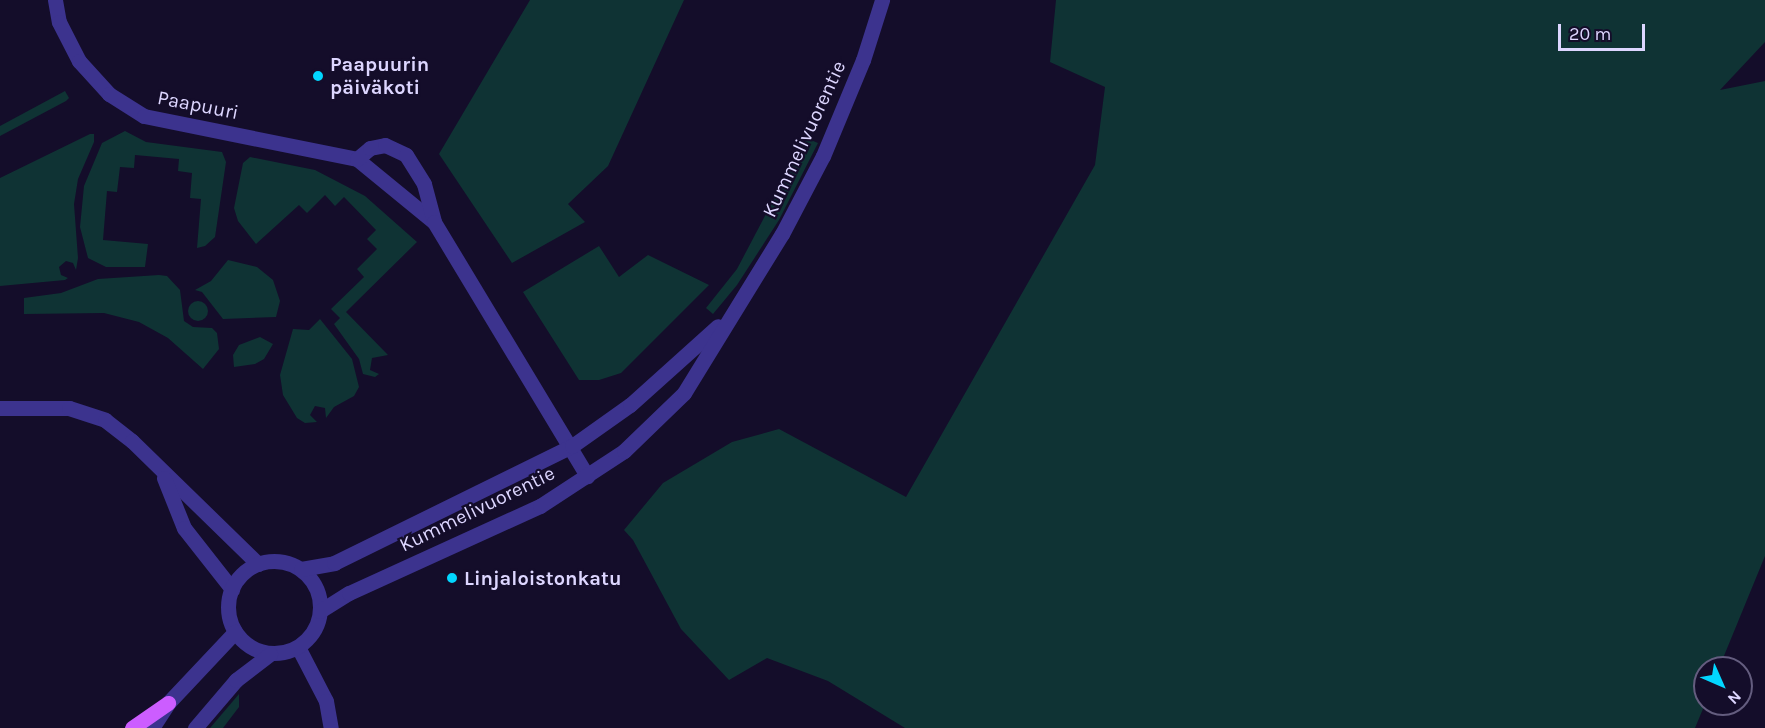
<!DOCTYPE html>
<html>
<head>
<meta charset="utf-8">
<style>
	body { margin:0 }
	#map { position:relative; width:1765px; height:728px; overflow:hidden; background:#140d2a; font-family:Karla,sans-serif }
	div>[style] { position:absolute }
	.green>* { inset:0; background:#0f3334 }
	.round { border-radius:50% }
	.minor>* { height:15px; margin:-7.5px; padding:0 7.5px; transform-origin:7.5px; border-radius:7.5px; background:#3c338e }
	.tertiary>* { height:15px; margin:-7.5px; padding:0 7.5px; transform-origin:7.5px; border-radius:7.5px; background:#3c338e }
	.tertiary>.ring { margin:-7.5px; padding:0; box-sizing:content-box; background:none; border:15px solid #3c338e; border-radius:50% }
	.primary>* { height:15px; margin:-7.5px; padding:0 7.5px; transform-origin:7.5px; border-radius:7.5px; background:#cc5dff }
	.dots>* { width:16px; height:16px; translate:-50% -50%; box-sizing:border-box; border:3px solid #140d2a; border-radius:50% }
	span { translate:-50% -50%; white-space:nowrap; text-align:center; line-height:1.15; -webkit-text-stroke:4.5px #140d2a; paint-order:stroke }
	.poi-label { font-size:20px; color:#ddd6ff; font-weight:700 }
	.left { translate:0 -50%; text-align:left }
	.street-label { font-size:20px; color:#ddd6ff }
	.north { position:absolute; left:1693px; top:656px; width:60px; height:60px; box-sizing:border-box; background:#140d2a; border:2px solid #645d7f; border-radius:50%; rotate:135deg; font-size:16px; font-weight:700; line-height:24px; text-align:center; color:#ddd6ff }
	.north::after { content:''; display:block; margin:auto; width:21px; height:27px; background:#02d6ff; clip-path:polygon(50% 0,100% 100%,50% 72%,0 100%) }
	.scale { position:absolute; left:1558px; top:24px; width:87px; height:27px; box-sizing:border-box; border:3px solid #ddd6ff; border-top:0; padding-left:8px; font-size:18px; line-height:21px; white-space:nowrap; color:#ddd6ff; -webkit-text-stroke:4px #140d2a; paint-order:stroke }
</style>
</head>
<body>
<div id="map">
	<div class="green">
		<div style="clip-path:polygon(530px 0,684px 0,608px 166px,568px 204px,585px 222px,512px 263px,439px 154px)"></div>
		<div style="clip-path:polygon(1056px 0,1765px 0,1765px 42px,1720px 90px,1765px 81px,1765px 556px,1719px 668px,1705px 668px,1705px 704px,1695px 728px,905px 728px,828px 681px,767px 658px,729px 680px,681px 629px,633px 540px,624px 530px,663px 483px,732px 442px,779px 429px,906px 497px,1095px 165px,1105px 87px,1050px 62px)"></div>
		<div style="clip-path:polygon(65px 91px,69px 98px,66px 101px,0 136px,0 126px)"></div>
		<div style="clip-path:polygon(125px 131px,146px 142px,222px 152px,226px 162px,215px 237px,205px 246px,197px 248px,201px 199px,190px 198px,192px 173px,178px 171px,179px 159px,135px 155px,134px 168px,120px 167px,117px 192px,107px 191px,103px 240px,148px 244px,145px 267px,106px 267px,88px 258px,80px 227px,84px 186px,102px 143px)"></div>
		<div style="clip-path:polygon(90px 134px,94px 134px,94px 142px,78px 179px,74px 204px,78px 258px,76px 270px,73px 263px,66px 261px,59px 267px,61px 275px,68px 278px,65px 280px,0 286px,0 178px)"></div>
		<div style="clip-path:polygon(806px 138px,818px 143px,779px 220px,737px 285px,713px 314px,706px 308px,737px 269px)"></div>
		<div style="clip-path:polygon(250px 157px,315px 170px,365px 196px,417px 242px,346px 312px,388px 355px,372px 358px,370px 370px,379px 374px,375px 377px,363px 374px,359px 359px,334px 324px,340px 318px,331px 309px,364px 277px,357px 269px,377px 249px,367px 239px,376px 230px,344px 197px,335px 206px,325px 195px,307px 213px,299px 205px,256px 244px,238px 221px,234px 208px,243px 163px)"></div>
		<div style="clip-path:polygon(599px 246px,619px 277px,648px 255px,709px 285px,621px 373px,599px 380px,579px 380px,523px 292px)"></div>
		<div style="clip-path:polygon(228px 260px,257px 267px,273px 280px,280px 301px,276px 317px,223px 319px,202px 292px,195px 290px,211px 281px)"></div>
		<div style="clip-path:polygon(159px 275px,167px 276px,180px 290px,184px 321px,193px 327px,212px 328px,217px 333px,219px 349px,203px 369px,168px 338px,139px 322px,104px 313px,24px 314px,24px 298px,61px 293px,98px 279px)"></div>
		<div class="round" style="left:188px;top:301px;width:20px;height:20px"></div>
		<div style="clip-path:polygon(320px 319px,352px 359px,359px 387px,354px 396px,334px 407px,326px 418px,325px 408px,315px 406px,310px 415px,317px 422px,305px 423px,297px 418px,283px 395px,280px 375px,293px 329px,309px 330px)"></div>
		<div style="clip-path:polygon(260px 337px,273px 344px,264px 359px,255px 364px,234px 367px,233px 355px,239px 345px)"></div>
		<div style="clip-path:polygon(239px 694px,239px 707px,223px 728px,210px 728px)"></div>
	</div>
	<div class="minor">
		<div style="left:55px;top:0;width:22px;rotate:80deg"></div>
		<div style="left:59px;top:22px;width:44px;rotate:62.9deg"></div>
		<div style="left:79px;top:61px;width:45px;rotate:47.7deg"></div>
		<div style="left:109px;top:94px;width:41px;rotate:32.2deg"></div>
		<div style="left:144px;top:116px;width:217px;rotate:11.4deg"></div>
		<div style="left:357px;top:159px;width:99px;rotate:39.3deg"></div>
		<div style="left:357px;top:159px;width:17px;rotate:-40deg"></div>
		<div style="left:370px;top:148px;width:15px;rotate:-11deg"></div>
		<div style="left:385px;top:145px;width:23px;rotate:25deg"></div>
		<div style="left:406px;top:155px;width:34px;rotate:58deg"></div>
		<div style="left:424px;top:184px;width:39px;rotate:75deg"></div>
		<div style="left:434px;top:222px;width:297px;rotate:58.9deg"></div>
		<div style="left:0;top:408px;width:69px"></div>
		<div style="left:69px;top:408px;width:38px;rotate:18deg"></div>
		<div style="left:105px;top:420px;width:34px;rotate:38deg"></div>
		<div style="left:132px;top:441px;width:176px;rotate:44.3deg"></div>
		<div style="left:164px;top:478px;width:54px;rotate:68.2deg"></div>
		<div style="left:184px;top:528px;width:78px;rotate:51.8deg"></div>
		<div style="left:298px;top:647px;width:61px;rotate:62.6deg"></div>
		<div style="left:326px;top:701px;width:27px;rotate:80deg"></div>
	</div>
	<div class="tertiary">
		<div class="ring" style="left:228px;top:561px;width:77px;height:77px"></div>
		<div style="left:301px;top:569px;width:34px;rotate:-10deg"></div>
		<div style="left:334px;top:563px;width:265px;rotate:-26.2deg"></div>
		<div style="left:572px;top:446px;width:71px;rotate:-35.3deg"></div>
		<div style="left:630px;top:405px;width:118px;rotate:-41.9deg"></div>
		<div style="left:320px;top:611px;width:34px;rotate:-32deg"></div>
		<div style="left:349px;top:593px;width:210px;rotate:-24.5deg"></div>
		<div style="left:540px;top:506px;width:100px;rotate:-33.2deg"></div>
		<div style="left:624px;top:451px;width:83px;rotate:-44deg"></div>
		<div style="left:684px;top:393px;width:187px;rotate:-58.4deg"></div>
		<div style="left:782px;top:234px;width:88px;rotate:-62.3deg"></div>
		<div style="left:823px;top:156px;width:104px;rotate:-67.4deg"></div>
		<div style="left:863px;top:60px;width:63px;rotate:-72.4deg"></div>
		<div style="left:152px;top:728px;width:30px;rotate:-57deg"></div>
		<div style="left:168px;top:703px;width:98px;rotate:-46.7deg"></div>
		<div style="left:195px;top:728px;width:63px;rotate:-49.5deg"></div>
		<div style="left:236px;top:680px;width:43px;rotate:-37.4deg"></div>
	</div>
	<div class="primary">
		<div style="left:132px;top:728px;width:44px;rotate:-34.8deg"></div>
	</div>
	<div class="dots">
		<div style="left:318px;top:76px;background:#02d6ff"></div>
		<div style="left:452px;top:578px;background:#02d6ff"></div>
	</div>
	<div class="poi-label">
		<span class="left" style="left:330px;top:76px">Paapuurin<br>päiväkoti</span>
		<span class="left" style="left:464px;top:578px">Linjaloistonkatu</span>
	</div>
	<div class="street-label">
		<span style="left:198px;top:105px;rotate:11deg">Paapuuri</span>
		<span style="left:804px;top:139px;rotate:-65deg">Kummelivuorentie</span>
		<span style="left:477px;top:509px;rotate:-26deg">Kummelivuorentie</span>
	</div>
	<div class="north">N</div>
	<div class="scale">20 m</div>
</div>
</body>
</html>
